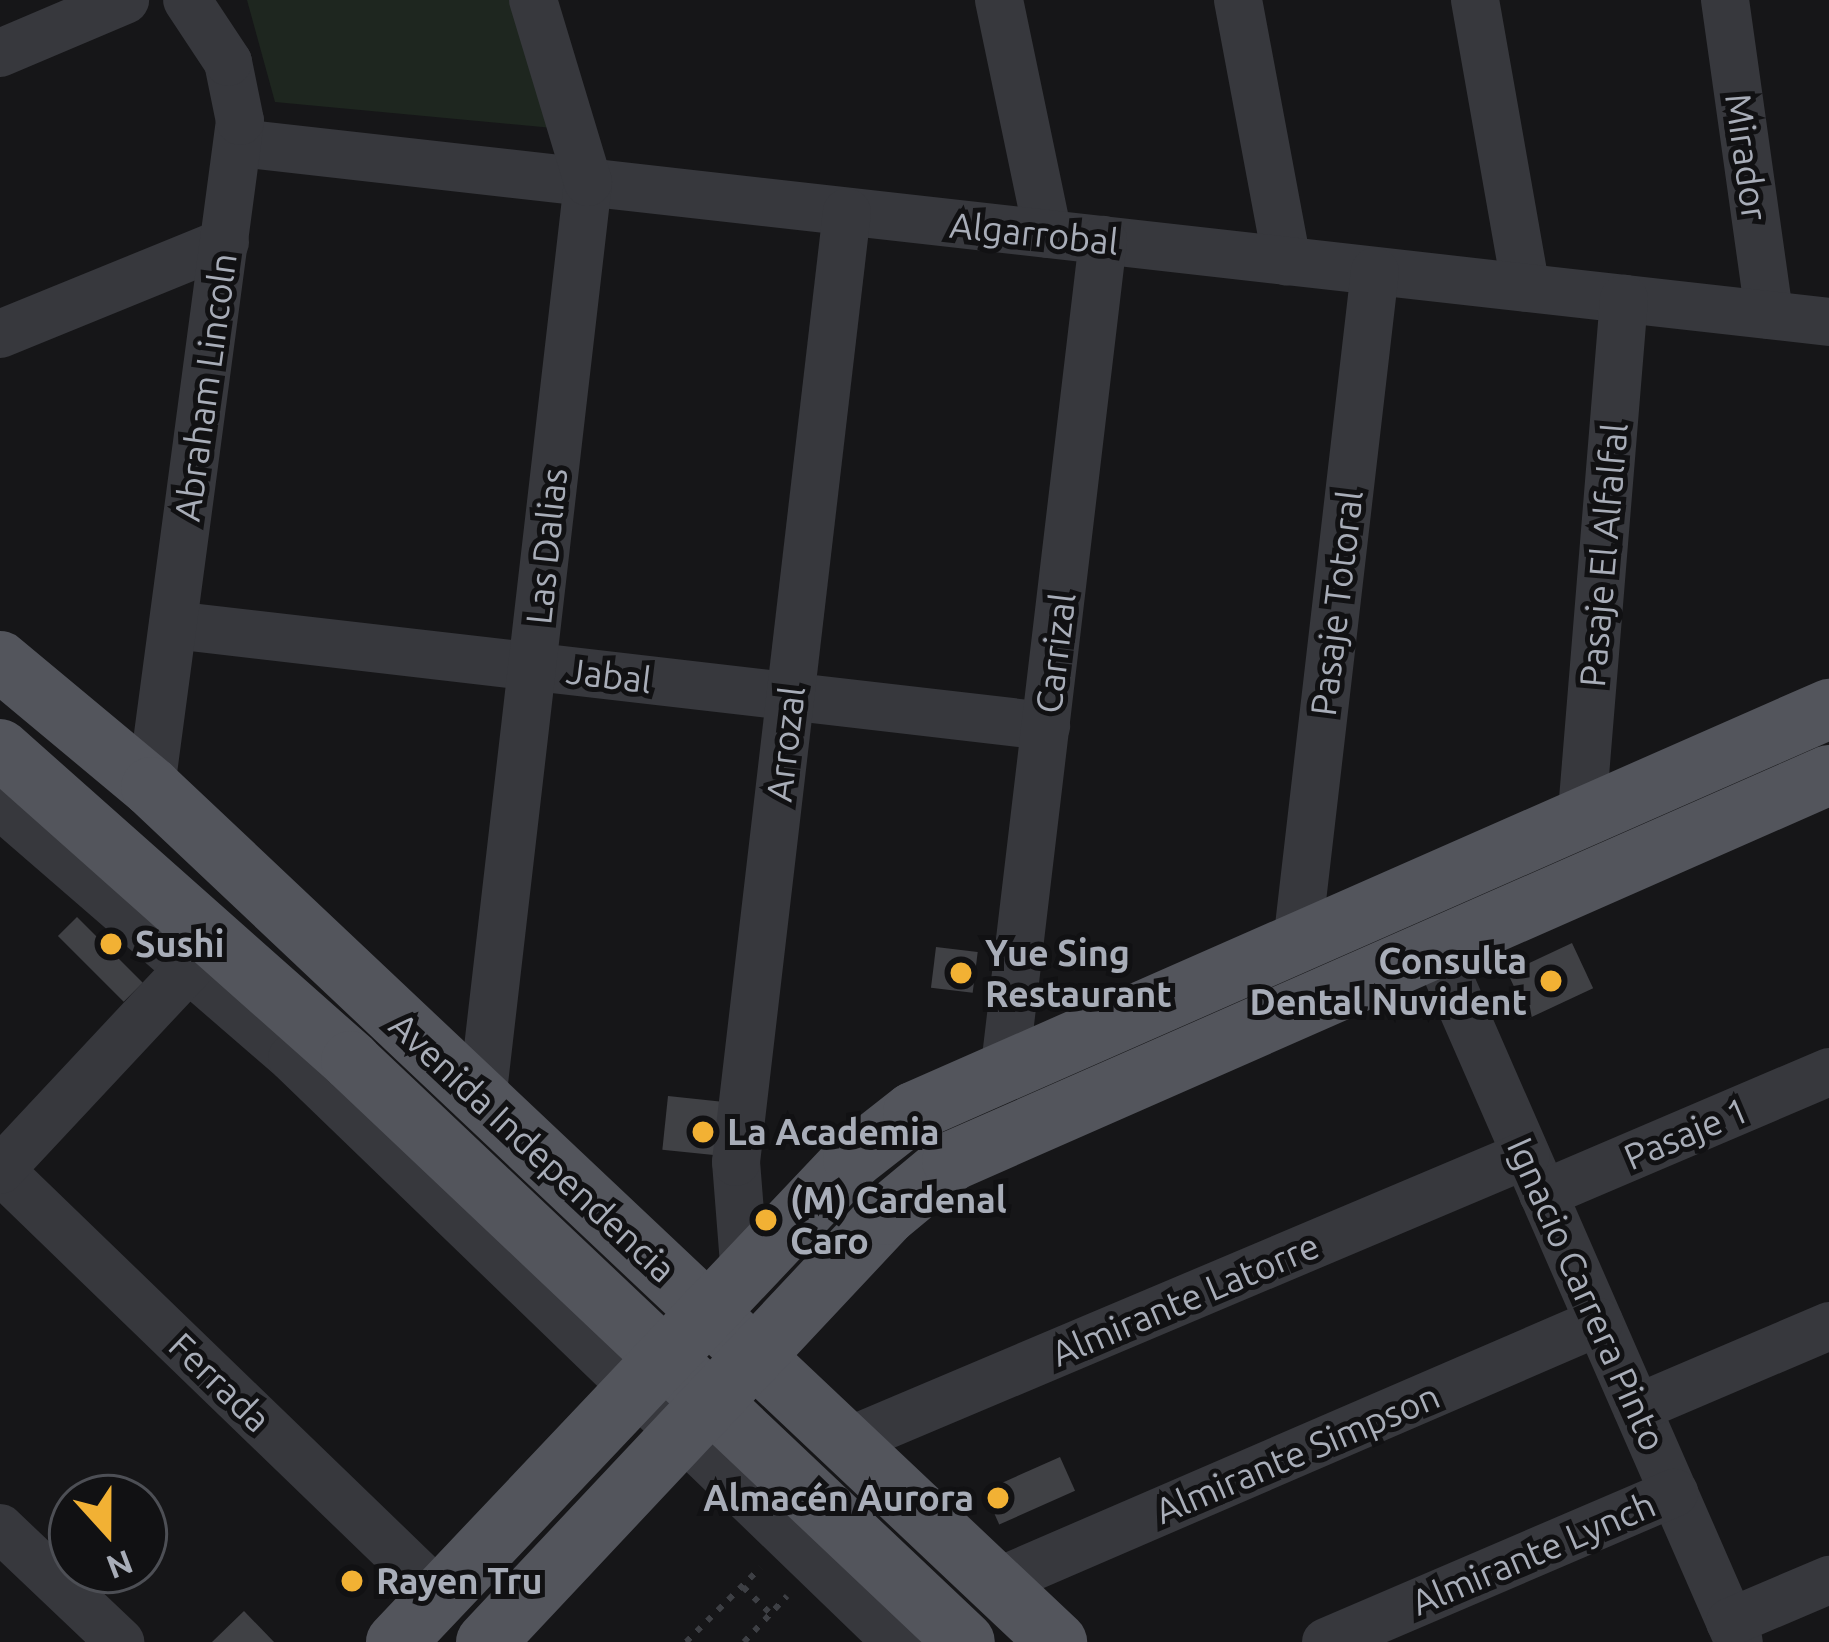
<!DOCTYPE html>
<html>
<head>
<meta charset="utf-8">
<style>
	body { margin:0 }
	#map { position:relative; width:1829px; height:1642px; overflow:hidden; background:#161618; font-family:Ubuntu,sans-serif }
	div>[style] { position:absolute }
	.green>* { inset:0; background:#1e261f }
	.building>* { inset:0; background:#404145; transform-origin:0 0 }
	.path>* { height:6px; margin-top:-3px; transform-origin:0; background:repeating-linear-gradient(90deg,#3d3f44 0 6px,transparent 0 15px) }
	.minor>* { height:48px; margin:-24px; padding:0 24px; transform-origin:24px; border-radius:24px; background:#37383d }
	.major>* { height:60px; margin:-30px; padding:0 30px; transform-origin:30px; border-radius:30px; background:#53555c }
	.dots>* { width:33px; height:33px; translate:-50% -50%; box-sizing:border-box; border:6px solid #111113; border-radius:50% }
	span { translate:-50% -50%; white-space:nowrap; text-align:center; line-height:1.15; -webkit-text-stroke:10px #111113; paint-order:stroke }
	.street-label { font-size:36px; color:#a8adb8 }
	.poi-label { font-size:36px; color:#a8adb8; font-weight:700 }
	.left { translate:0 -50%; text-align:left }
	.right { translate:-100% -50%; text-align:right }
	.north { position:absolute; left:48px; top:1474px; width:120px; height:120px; box-sizing:border-box; background:#111113; border:3px solid #4d4f55; border-radius:50%; rotate:159deg; font-size:33px; font-weight:700; line-height:48px; text-align:center; color:#a8adb8 }
	.north::after { content:''; display:block; margin:auto; width:42px; height:54px; background:#f2b134; clip-path:polygon(50% 0,100% 100%,50% 72%,0 100%) }
</style>
</head>
<body>
<div id="map">
	<div class="green">
		<div style="clip-path:polygon(247px 0,524px 0,553px 128px,275px 102px)"></div>
	</div>
	<div class="building">
		<div style="left:77px;top:917px;width:93px;height:27px;rotate:45deg"></div>
		<div style="left:1572px;top:943px;width:50px;height:71px;rotate:65deg"></div>
		<div style="left:936px;top:947px;width:42px;height:41px;rotate:7deg"></div>
		<div style="left:668px;top:1096px;width:59px;height:54px;rotate:6deg"></div>
		<div style="left:1060px;top:1457px;width:37px;height:83px;rotate:66deg"></div>
		<div style="clip-path:polygon(244px 1611px,274px 1642px,212px 1642px)"></div>
	</div>
	<div class="path">
		<div style="left:743px;top:1587px;width:39px;rotate:44deg"></div>
		<div style="left:686px;top:1642px;width:105px;rotate:-45deg"></div>
		<div style="left:744px;top:1642px;width:63px;rotate:-46.9deg"></div>
	</div>
	<div class="minor">
		<div style="left:999px;top:0;width:239px;rotate:78.2deg"></div>
		<div style="left:1238px;top:0;width:266px;rotate:79.4deg"></div>
		<div style="left:1475px;top:0;width:292px;rotate:80deg"></div>
		<div style="left:1725px;top:0;width:318px;rotate:82deg"></div>
		<div style="left:0;top:53px;width:136px;rotate:-23deg"></div>
		<div style="left:239px;top:143px;width:1600px;rotate:6.42deg"></div>
		<div style="left:0;top:334px;width:243px;rotate:-22.2deg"></div>
		<div style="left:173px;top:625px;width:879px;rotate:6.6deg"></div>
		<div style="left:151px;top:787px;width:672px;rotate:-82.39deg"></div>
		<div style="left:240px;top:121px;width:60px;rotate:-101.5deg"></div>
		<div style="left:228px;top:62px;width:74px;rotate:-123.5deg"></div>
		<div style="left:0;top:805px;width:386px;rotate:40.9deg"></div>
		<div style="left:292px;top:1058px;width:841px;rotate:43.99deg"></div>
		<div style="left:1582px;top:812px;width:515px;rotate:-85.32deg"></div>
		<div style="left:1298px;top:935px;width:668px;rotate:-83.39deg"></div>
		<div style="left:1435px;top:946px;width:759px;rotate:66.41deg"></div>
		<div style="left:1005px;top:1066px;width:832px;rotate:-83.23deg"></div>
		<div style="left:482px;top:1100px;width:924px;rotate:-83.41deg"></div>
		<div style="left:588px;top:182px;width:190px;rotate:-106.8deg"></div>
		<div style="left:0;top:1170px;width:612px;rotate:44.01deg"></div>
		<div style="left:0;top:1170px;width:279px;rotate:-46.9deg"></div>
		<div style="left:1543px;top:1194px;width:311px;rotate:-23.1deg"></div>
		<div style="left:745px;top:1276px;width:114px;rotate:-94.5deg"></div>
		<div style="left:736px;top:1162px;width:956px;rotate:-83.34deg"></div>
		<div style="left:1637px;top:1408px;width:209px;rotate:-23.1deg"></div>
		<div style="left:844px;top:1443px;width:740px;rotate:-22.89deg"></div>
		<div style="left:0;top:1528px;width:166px;rotate:43.5deg"></div>
		<div style="left:995px;top:1583px;width:658px;rotate:-23.37deg"></div>
		<div style="left:1730px;top:1622px;width:108px;rotate:-23deg"></div>
		<div style="left:1326px;top:1642px;width:379px;rotate:-23.2deg"></div>
	</div>
	<div class="major">
		<div style="left:0;top:661px;width:197px;rotate:39.8deg"></div>
		<div style="left:151px;top:787px;width:1246px;rotate:43.34deg"></div>
		<div style="left:0;top:749px;width:470px;rotate:41.6deg"></div>
		<div style="left:351px;top:1061px;width:845px;rotate:43.42deg"></div>
		<div style="left:396px;top:1642px;width:665px;rotate:-46.58deg"></div>
		<div style="left:853px;top:1159px;width:76px;rotate:-38.1deg"></div>
		<div style="left:913px;top:1112px;width:1001px;rotate:-23.75deg"></div>
		<div style="left:486px;top:1642px;width:586px;rotate:-46.8deg"></div>
		<div style="left:887px;top:1215px;width:85px;rotate:-39.7deg"></div>
		<div style="left:952px;top:1161px;width:958px;rotate:-23.76deg"></div>
	</div>
	<div class="dots">
		<div style="left:111px;top:944px;background:#f2b134"></div>
		<div style="left:961px;top:973px;background:#f2b134"></div>
		<div style="left:1551px;top:981px;background:#f2b134"></div>
		<div style="left:703px;top:1132px;background:#f2b134"></div>
		<div style="left:766px;top:1220px;background:#f2b134"></div>
		<div style="left:998px;top:1498px;background:#f2b134"></div>
		<div style="left:352px;top:1581px;background:#f2b134"></div>
	</div>
	<div class="street-label">
		<span style="left:1747px;top:157px;rotate:82deg">Mirador</span>
		<span style="left:1034px;top:233px;rotate:6deg">Algarrobal</span>
		<span style="left:205px;top:387px;rotate:-82deg">Abraham Lincoln</span>
		<span style="left:546px;top:546px;rotate:-84deg">Las Dalias</span>
		<span style="left:1603px;top:555px;rotate:-85deg">Pasaje El Alfalfal</span>
		<span style="left:1336px;top:603px;rotate:-83deg">Pasaje Totoral</span>
		<span style="left:1055px;top:653px;rotate:-83deg">Carrizal</span>
		<span style="left:609px;top:675px;rotate:7deg">Jabal</span>
		<span style="left:785px;top:744px;rotate:-83deg">Arrozal</span>
		<span style="left:1686px;top:1133px;rotate:-23deg">Pasaje 1</span>
		<span style="left:533px;top:1147px;rotate:43deg">Avenida Independencia</span>
		<span style="left:1587px;top:1294px;rotate:66deg">Ignacio Carrera Pinto</span>
		<span style="left:1185px;top:1299px;rotate:-23deg">Almirante Latorre</span>
		<span style="left:220px;top:1382px;rotate:44deg">Ferrada</span>
		<span style="left:1297px;top:1453px;rotate:-23deg">Almirante Simpson</span>
		<span style="left:1533px;top:1553px;rotate:-23deg">Almirante Lynch</span>
	</div>
	<div class="poi-label">
		<span class="left" style="left:135px;top:944px">Sushi</span>
		<span class="left" style="left:985px;top:973px">Yue Sing<br>Restaurant</span>
		<span class="right" style="left:1527px;top:981px">Consulta<br>Dental Nuvident</span>
		<span class="left" style="left:727px;top:1132px">La Academia</span>
		<span class="left" style="left:790px;top:1220px">(M) Cardenal<br>Caro</span>
		<span class="right" style="left:974px;top:1498px">Almacén Aurora</span>
		<span class="left" style="left:376px;top:1581px">Rayen Tru</span>
	</div>
	<div class="north">N</div>
</div>
</body>
</html>
